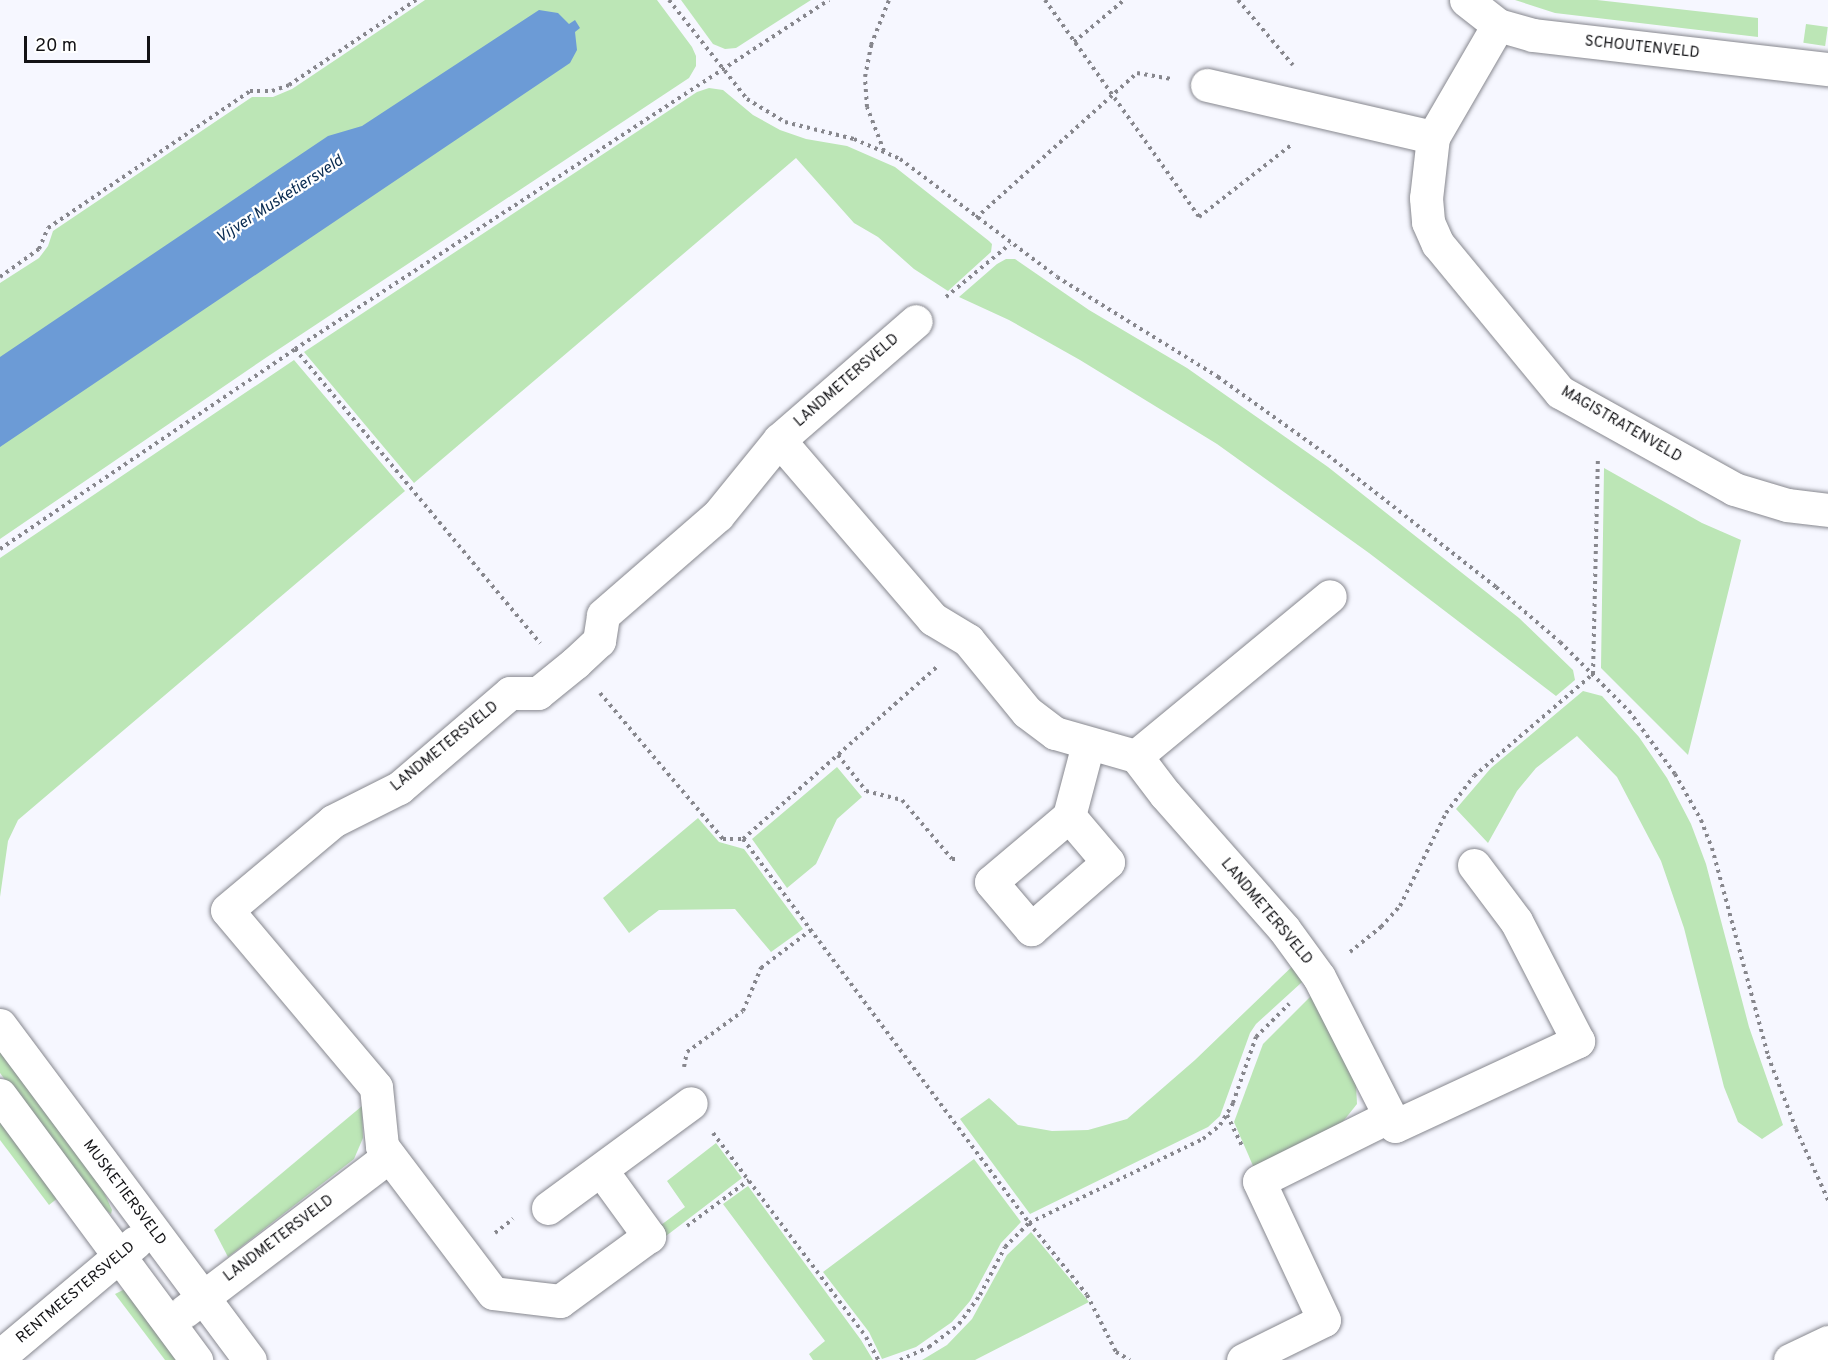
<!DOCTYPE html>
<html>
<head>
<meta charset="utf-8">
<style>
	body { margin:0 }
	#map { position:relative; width:1828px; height:1360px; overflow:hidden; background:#f6f7ff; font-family:Overpass,sans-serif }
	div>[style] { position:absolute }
	.green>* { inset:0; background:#bce6b6; transform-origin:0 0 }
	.water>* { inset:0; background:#6c9bd6 }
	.path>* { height:4px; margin-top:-2px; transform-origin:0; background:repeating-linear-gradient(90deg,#87878d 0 3px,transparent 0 7.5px) }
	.roads { filter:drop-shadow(0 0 2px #87888f) drop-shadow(0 0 2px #87888f) }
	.street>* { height:33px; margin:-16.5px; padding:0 16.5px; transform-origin:16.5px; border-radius:16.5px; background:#fff }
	span { translate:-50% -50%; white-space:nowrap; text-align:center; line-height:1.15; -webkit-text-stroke:4.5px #fff; paint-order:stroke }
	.street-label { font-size:15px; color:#131316 }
	.water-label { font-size:16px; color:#082a50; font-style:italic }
	.scale { position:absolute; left:24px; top:36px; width:126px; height:27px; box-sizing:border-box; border:3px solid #131316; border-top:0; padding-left:8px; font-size:18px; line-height:21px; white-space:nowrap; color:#131316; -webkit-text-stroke:4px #fff; paint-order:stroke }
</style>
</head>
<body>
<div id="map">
	<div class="green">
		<div style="clip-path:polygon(425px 0,657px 0,692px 47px,696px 56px,696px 66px,689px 78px,267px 357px,0 539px,0 283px,39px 258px,48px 246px,53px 231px,252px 97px,273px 97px,292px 89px)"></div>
		<div style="clip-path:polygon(681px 0,811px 0,736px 48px,725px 49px,713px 44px)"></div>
		<div style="clip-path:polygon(1515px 0,1597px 0,1758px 18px,1758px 37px,1555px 13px)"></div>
		<div style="left:1806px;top:24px;width:22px;height:19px;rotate:8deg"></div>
		<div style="clip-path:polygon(709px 88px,723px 90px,753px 115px,780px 130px,806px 139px,847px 146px,895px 167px,989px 241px,992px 244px,991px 252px,948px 291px,914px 269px,878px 237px,854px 223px,796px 158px,414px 483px,304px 352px,697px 92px)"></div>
		<div style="clip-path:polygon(1006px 259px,1015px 259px,1089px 310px,1187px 368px,1328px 467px,1519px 618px,1573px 670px,1575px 680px,1556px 696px,1369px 553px,1217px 444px,1080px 360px,1009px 320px,959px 297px,997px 264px)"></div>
		<div style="clip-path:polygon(294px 360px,405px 491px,18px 820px,8px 841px,0 897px,0 558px)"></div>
		<div style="clip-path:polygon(1604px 468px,1702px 523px,1741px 540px,1688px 755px,1601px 668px)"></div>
		<div style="clip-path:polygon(1583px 691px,1602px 696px,1639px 737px,1667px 778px,1691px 824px,1706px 864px,1749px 1027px,1783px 1125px,1762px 1139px,1738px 1122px,1724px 1087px,1684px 928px,1661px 861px,1617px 777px,1577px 736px,1536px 768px,1517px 791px,1488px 843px,1456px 809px,1491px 768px)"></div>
		<div style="clip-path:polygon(837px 767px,862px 797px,837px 819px,816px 864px,787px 888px,752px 839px)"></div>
		<div style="clip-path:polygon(698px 818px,719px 842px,744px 849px,803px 929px,771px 952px,735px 909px,659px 910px,629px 933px,603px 898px)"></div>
		<div style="clip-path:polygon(1301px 958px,1312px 973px,1256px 1024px,1250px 1033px,1220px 1116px,1208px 1127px,1030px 1214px,960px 1119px,989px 1098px,1018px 1125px,1052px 1131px,1088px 1130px,1127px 1119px,1195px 1060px)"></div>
		<div style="clip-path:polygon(1312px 995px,1355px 1067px,1357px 1104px,1341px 1124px,1254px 1168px,1234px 1122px,1263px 1044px)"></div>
		<div style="clip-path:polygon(0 1051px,99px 1181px,112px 1210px,111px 1214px,96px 1203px,0 1073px)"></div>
		<div style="clip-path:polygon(362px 1106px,363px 1138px,354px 1159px,228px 1257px,214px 1230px)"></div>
		<div style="clip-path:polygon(0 1118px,59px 1197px,49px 1205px,0 1140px)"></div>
		<div style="clip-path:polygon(716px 1143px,742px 1178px,666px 1236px,661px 1225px,685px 1207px,667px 1181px)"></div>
		<div style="clip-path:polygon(974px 1159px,1021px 1222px,1001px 1243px,970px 1301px,952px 1322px,916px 1347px,882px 1359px,869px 1332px,823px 1272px)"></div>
		<div style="clip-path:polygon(748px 1186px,861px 1340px,873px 1360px,813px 1360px,809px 1354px,825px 1341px,723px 1204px)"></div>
		<div style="clip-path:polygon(1031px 1232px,1089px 1302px,975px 1360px,922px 1360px,947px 1345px,972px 1319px,1007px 1255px)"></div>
		<div style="clip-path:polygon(127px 1288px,180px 1360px,165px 1360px,115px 1294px)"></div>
	</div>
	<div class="water">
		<div style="clip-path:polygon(539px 10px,558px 13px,569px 24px,575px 20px,580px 28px,575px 32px,577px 50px,570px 63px,0 447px,0 357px,328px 136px,362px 126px)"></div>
	</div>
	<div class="path">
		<div style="left:669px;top:0;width:126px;rotate:51.8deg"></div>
		<div style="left:747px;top:99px;width:44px;rotate:31.2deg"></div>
		<div style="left:785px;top:122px;width:71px;rotate:13.8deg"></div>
		<div style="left:854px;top:139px;width:50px;rotate:23.5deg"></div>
		<div style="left:900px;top:159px;width:196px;rotate:36.9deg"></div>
		<div style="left:1057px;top:277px;width:190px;rotate:31.8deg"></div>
		<div style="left:1218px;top:377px;width:143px;rotate:35.6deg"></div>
		<div style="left:1334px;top:460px;width:206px;rotate:38.1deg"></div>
		<div style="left:1496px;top:587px;width:84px;rotate:40.7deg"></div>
		<div style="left:1560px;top:642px;width:98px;rotate:45deg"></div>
		<div style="left:1629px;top:711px;width:78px;rotate:53.9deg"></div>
		<div style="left:1675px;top:774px;width:53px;rotate:60.5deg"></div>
		<div style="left:1701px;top:820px;width:30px;rotate:69deg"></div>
		<div style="left:1712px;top:848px;width:215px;rotate:74.9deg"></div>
		<div style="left:1768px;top:1056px;width:78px;rotate:69deg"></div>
		<div style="left:1796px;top:1129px;width:78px;rotate:65.7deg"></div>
		<div style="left:1045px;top:0;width:266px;rotate:54.6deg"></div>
		<div style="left:1199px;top:217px;width:117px;rotate:-38deg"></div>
		<div style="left:1238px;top:0;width:85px;rotate:49.8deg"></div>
		<div style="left:1074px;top:42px;width:65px;rotate:-40deg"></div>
		<div style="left:884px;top:151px;width:47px;rotate:-111.1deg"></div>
		<div style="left:867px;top:107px;width:30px;rotate:-94deg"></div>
		<div style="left:865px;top:77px;width:33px;rotate:-79deg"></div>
		<div style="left:871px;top:45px;width:48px;rotate:-68.2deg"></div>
		<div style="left:976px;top:218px;width:217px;rotate:-42deg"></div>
		<div style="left:1137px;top:73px;width:35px;rotate:10deg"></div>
		<div style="left:0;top:277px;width:48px;rotate:-35.7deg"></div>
		<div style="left:39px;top:249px;width:23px;rotate:-67deg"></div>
		<div style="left:48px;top:228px;width:244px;rotate:-34.1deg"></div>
		<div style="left:250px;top:91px;width:22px"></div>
		<div style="left:272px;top:91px;width:18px;rotate:-19deg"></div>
		<div style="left:289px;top:85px;width:153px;rotate:-33.8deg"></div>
		<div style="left:946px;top:297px;width:83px;rotate:-39.6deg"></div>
		<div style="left:295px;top:349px;width:383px;rotate:50.2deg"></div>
		<div style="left:0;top:549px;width:356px;rotate:-34.1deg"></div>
		<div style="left:295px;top:349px;width:638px;rotate:-33.17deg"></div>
		<div style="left:600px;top:693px;width:191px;rotate:49.9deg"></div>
		<div style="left:723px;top:839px;width:20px"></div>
		<div style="left:743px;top:839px;width:479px;rotate:53.3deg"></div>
		<div style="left:1029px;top:1223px;width:92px;rotate:51.1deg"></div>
		<div style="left:1087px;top:1295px;width:64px;rotate:63deg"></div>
		<div style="left:1116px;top:1352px;width:16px;rotate:30deg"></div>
		<div style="left:838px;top:755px;width:46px;rotate:52.1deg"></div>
		<div style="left:866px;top:791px;width:37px;rotate:14deg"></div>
		<div style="left:902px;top:800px;width:77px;rotate:49.7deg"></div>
		<div style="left:952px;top:859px;width:7px"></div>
		<div style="left:743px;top:839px;width:261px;rotate:-41.6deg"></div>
		<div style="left:1350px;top:952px;width:40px;rotate:-39deg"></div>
		<div style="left:1381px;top:927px;width:28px;rotate:-48deg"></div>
		<div style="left:1400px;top:906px;width:104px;rotate:-63.7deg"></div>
		<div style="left:1446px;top:813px;width:46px;rotate:-52.9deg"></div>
		<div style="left:1474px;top:776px;width:157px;rotate:-40.6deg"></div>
		<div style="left:1593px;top:674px;width:216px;rotate:-88.7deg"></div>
		<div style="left:684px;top:1067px;width:15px;rotate:-79deg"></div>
		<div style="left:687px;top:1052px;width:69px;rotate:-36.2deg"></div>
		<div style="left:743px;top:1011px;width:47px;rotate:-67.3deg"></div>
		<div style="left:761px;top:968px;width:63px;rotate:-37.2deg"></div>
		<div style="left:1227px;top:1115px;width:34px;rotate:64deg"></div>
		<div style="left:713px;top:1133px;width:255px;rotate:53.1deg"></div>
		<div style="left:866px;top:1337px;width:26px;rotate:62deg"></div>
		<div style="left:687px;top:1226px;width:77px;rotate:-36.6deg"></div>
		<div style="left:495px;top:1233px;width:23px;rotate:-38deg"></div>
		<div style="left:900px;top:1360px;width:32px;rotate:-24deg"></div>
		<div style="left:929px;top:1347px;width:38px;rotate:-37deg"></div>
		<div style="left:959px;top:1324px;width:36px;rotate:-54deg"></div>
		<div style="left:980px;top:1295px;width:54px;rotate:-62.5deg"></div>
		<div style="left:1005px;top:1247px;width:34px;rotate:-45deg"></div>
		<div style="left:1029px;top:1223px;width:193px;rotate:-25.8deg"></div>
		<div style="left:1203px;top:1139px;width:22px;rotate:-39deg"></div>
		<div style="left:1220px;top:1125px;width:26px;rotate:-59deg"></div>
		<div style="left:1233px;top:1103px;width:70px;rotate:-70.8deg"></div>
		<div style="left:1256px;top:1037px;width:47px;rotate:-45deg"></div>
	</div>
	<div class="roads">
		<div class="street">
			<div style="left:1466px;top:0;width:41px;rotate:38deg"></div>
			<div style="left:1498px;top:25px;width:36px;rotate:16deg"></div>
			<div style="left:1533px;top:35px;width:297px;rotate:6.6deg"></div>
			<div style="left:1498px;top:25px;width:129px;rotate:120.1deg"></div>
			<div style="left:1433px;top:137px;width:61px;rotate:96.5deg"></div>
			<div style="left:1426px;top:198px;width:24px;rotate:85deg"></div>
			<div style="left:1428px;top:222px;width:24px;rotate:66deg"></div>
			<div style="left:1438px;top:244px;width:192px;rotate:50.5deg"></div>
			<div style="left:1560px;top:392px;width:199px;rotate:29.1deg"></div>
			<div style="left:1734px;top:489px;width:55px;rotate:16.8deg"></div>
			<div style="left:1787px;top:505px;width:41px;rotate:7deg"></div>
			<div style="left:1207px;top:85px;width:232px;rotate:13deg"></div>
			<div style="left:779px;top:440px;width:236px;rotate:49.3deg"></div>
			<div style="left:933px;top:619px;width:41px;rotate:31deg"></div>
			<div style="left:968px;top:640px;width:93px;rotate:50.7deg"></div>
			<div style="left:1027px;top:712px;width:35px;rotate:37deg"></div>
			<div style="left:1055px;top:733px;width:84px;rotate:15.9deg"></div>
			<div style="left:1136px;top:756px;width:48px;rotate:52.7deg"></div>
			<div style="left:1165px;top:794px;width:180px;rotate:48.6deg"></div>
			<div style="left:1284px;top:929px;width:59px;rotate:53.9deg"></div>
			<div style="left:1319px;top:977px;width:167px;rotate:63deg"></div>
			<div style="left:1395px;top:1126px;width:202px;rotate:-24.9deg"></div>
			<div style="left:1578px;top:1041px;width:135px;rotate:-117.3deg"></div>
			<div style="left:1516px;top:921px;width:70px;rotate:-126.9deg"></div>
			<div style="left:1136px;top:756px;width:251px;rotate:-39.5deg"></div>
			<div style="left:1069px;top:816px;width:102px;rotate:139.8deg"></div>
			<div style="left:991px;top:882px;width:62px;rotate:49.6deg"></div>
			<div style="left:1031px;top:929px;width:102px;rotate:-41deg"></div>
			<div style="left:1108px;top:862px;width:60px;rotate:-130.3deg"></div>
			<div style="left:1069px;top:816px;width:74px;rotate:-75.2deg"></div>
			<div style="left:0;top:1025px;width:418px;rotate:53.3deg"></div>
			<div style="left:0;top:1095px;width:330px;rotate:53.5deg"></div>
			<div style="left:601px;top:1170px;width:82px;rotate:54deg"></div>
			<div style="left:649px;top:1236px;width:110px;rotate:143.9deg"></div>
			<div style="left:560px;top:1301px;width:67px;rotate:-173.2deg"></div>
			<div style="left:493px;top:1293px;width:184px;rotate:-127.1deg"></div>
			<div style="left:382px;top:1146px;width:59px;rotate:-95.8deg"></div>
			<div style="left:376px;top:1087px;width:231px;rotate:-130.1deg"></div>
			<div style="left:227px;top:910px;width:138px;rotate:-40deg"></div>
			<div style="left:333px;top:821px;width:74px;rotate:-26.6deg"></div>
			<div style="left:399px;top:788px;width:146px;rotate:-40.6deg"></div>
			<div style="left:510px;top:693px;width:28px"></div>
			<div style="left:538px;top:693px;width:48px;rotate:-39deg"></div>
			<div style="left:575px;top:663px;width:33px;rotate:-43deg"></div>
			<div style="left:599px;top:641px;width:26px;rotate:-81deg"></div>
			<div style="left:603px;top:615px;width:152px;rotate:-41deg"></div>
			<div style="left:718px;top:515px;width:97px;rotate:-50.9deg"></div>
			<div style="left:779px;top:440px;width:181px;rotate:-41deg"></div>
			<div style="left:548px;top:1208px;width:177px;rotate:-36.3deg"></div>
			<div style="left:185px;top:1311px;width:256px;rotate:-37.2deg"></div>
			<div style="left:0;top:1356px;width:177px;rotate:-40deg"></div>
			<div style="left:1243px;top:1360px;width:90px;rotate:-26.3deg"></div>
			<div style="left:1324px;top:1320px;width:153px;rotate:-115.1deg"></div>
			<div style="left:1259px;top:1181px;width:146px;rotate:-26.4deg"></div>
			<div style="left:1790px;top:1360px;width:42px;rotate:-25.3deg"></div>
		</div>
	</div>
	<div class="street-label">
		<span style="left:1642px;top:48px;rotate:6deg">SCHOUTENVELD</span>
		<span style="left:847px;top:381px;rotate:-41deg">LANDMETERSVELD</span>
		<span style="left:1621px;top:425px;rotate:30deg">MAGISTRATENVELD</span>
		<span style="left:445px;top:747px;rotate:-39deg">LANDMETERSVELD</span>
		<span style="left:1266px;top:912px;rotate:50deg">LANDMETERSVELD</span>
		<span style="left:124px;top:1193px;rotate:53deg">MUSKETIERSVELD</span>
		<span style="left:279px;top:1239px;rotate:-37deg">LANDMETERSVELD</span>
		<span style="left:76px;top:1293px;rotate:-40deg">RENTMEESTERSVELD</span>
	</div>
	<div class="water-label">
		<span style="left:280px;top:200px;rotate:-33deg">Vijver Musketiersveld</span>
	</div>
	<div class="scale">20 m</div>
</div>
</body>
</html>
